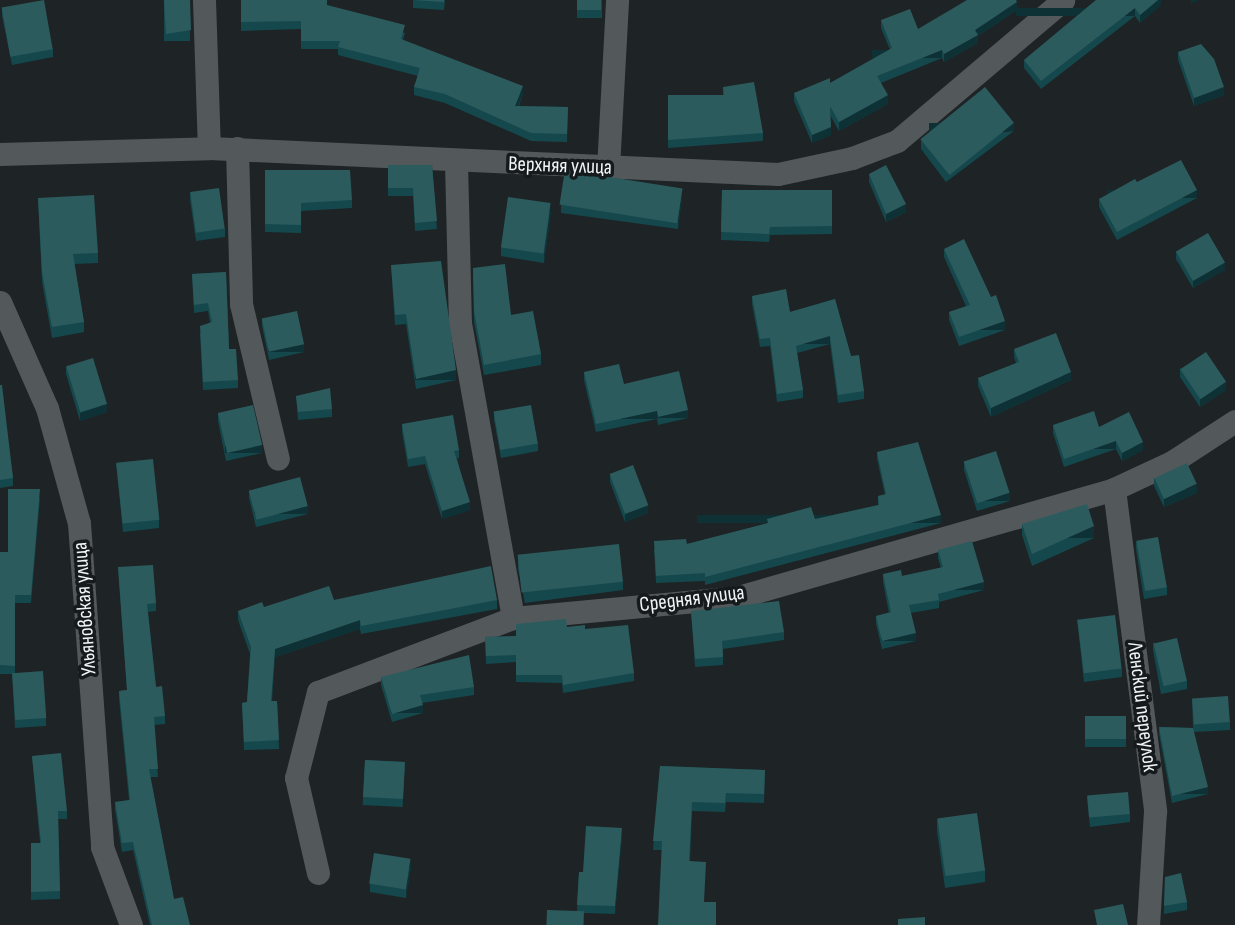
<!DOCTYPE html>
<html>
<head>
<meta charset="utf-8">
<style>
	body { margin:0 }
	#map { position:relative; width:1235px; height:925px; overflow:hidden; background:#1e2325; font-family:"Sofia Sans Condensed",sans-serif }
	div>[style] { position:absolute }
	.minor>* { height:23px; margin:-11.5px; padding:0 11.5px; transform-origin:11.5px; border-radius:11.5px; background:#53585b }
	.wall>* { inset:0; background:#15484c; transform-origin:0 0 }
	.shaded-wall>* { inset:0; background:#0e3135; transform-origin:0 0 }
	.building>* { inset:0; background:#2c5b5e; transform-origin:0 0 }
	span { translate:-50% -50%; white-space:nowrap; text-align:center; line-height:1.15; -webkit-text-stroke:7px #151a1c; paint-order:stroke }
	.street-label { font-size:21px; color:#f2f5f7 }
</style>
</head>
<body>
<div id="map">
	<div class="minor">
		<div style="left:204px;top:0;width:148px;rotate:88.1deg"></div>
		<div style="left:237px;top:148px;width:156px;rotate:88.5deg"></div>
		<div style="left:241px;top:304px;width:159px;rotate:76.6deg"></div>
		<div style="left:0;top:154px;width:209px;rotate:-1.6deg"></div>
		<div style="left:209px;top:148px;width:570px;rotate:2.62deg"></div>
		<div style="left:778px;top:174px;width:76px;rotate:-12.2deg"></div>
		<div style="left:852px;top:158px;width:48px;rotate:-20.7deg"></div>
		<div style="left:897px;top:141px;width:218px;rotate:-40.3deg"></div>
		<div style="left:456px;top:162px;width:161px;rotate:88.6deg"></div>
		<div style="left:460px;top:323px;width:300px;rotate:79.8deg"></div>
		<div style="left:608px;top:168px;width:168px;rotate:-86.9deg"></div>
		<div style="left:0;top:302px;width:116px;rotate:66.1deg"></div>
		<div style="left:47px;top:408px;width:119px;rotate:74.5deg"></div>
		<div style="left:79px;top:523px;width:325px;rotate:85.9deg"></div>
		<div style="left:102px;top:847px;width:83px;rotate:69.6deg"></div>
		<div style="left:1114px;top:489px;width:325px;rotate:82.7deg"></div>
		<div style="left:1155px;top:811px;width:114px;rotate:93.5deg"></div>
		<div style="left:318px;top:873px;width:98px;rotate:-103deg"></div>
		<div style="left:296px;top:778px;width:89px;rotate:-75.7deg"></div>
		<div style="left:318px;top:692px;width:209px;rotate:-20.8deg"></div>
		<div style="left:513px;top:618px;width:226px;rotate:-5.3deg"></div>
		<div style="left:738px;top:597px;width:391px;rotate:-16deg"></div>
		<div style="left:1114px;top:489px;width:64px;rotate:-25deg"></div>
		<div style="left:1172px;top:462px;width:75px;rotate:-33.1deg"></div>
	</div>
	<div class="wall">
		<div style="left:164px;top:0;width:26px;height:41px"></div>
		<div style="clip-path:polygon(241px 0,327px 5px,405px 33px,403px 40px,523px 94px,519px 106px,568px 107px,567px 142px,531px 141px,445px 103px,414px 95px,414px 87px,418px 76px,338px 55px,338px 49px,301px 49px,301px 29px,241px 31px)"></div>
		<div style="clip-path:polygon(413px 0,445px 0,444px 10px,413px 8px)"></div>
		<div style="left:577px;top:0;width:25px;height:18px"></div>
		<div style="clip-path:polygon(1096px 0,1161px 0,1161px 5px,1140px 23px,1135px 16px,1041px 89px,1024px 68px,1024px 60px)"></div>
		<div style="clip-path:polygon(2px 8px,53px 49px,53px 57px,12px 65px,2px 16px)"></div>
		<div style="clip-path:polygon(1017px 10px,978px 36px,978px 43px,944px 62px,942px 58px,881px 83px,888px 104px,839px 131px,830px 115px,831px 135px,812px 143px,794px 101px,794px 93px,830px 83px,890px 50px,881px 28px,881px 20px,918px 29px)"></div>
		<div style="clip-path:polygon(1178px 52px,1224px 95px,1194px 106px,1178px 60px)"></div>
		<div style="clip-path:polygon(723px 87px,763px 133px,763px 141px,668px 148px,668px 95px,723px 95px)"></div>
		<div style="clip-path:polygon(1014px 131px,946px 182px,921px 149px,921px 140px)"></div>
		<div style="clip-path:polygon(388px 165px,432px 165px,437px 229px,415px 231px,413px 196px,388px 196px)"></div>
		<div style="clip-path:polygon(265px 170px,352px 200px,352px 208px,301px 211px,301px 233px,265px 232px)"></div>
		<div style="clip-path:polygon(869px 174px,906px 212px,886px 222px,869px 182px)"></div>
		<div style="clip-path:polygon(1137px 182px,1197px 198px,1117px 240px,1099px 207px,1099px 199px)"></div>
		<div style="clip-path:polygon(722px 190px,832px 190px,832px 234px,770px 235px,769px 242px,721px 240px)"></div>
		<div style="clip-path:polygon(190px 192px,225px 229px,225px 237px,196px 241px,190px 200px)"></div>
		<div style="clip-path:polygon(682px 197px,678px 229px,561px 213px,561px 205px)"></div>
		<div style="clip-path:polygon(38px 198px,98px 253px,98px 263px,74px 264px,84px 322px,84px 332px,52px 338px,42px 282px)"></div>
		<div style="clip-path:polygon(551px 211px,544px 263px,501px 256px,501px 248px)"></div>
		<div style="clip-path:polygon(944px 249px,991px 297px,1005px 330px,959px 346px,949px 320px,949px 312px,966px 306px,944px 257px)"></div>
		<div style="clip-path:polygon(1176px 251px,1225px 270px,1193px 288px,1176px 259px)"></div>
		<div style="clip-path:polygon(391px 265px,456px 380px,416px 389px,406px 324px,395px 325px)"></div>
		<div style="clip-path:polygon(473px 268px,541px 354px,541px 365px,484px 375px,474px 322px)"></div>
		<div style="clip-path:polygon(226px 272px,229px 349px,238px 380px,238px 388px,203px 390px,200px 334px,210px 323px,208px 311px,194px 313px,192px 274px)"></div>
		<div style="clip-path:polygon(752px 296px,790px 312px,835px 299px,851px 356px,864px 391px,864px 399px,838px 403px,830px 344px,797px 353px,803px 390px,803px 398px,777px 402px,770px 346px,760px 347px,752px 304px)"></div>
		<div style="clip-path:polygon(262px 318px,304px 352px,269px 360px,262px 326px)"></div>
		<div style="clip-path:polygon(1014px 349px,1071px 380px,991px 417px,978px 386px,978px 378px,1016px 363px,1014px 357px)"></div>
		<div style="clip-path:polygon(66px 366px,107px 412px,80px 421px,66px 374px)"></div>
		<div style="clip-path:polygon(1180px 368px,1226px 390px,1200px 407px,1180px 377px)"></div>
		<div style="clip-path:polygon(584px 372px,624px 384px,688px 418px,658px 425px,657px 419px,596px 432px,584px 380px)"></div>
		<div style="clip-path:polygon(0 385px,13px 478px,13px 486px,0 488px)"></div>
		<div style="clip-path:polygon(296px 396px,332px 409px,332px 417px,298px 420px)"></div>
		<div style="clip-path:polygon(494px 412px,538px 443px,538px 451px,501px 458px,494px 420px)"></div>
		<div style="clip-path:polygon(218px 413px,262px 453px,226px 461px,218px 421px)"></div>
		<div style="clip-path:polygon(402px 424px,459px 450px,459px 458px,457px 458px,470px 510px,442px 519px,425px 464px,408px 467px,402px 432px)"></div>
		<div style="clip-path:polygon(1053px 425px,1099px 427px,1143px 450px,1122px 461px,1116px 449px,1064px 467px,1053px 433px)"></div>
		<div style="clip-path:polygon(877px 452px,941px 523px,705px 585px,705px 581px,656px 583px,654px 549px,687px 544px,767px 524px,767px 519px,815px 519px,878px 505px,878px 496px,885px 495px,877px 459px)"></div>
		<div style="clip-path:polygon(964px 462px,1010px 501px,977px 511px,964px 470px)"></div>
		<div style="clip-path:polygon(116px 463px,159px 520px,159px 528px,123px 532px)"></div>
		<div style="clip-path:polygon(610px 474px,648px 513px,625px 522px,610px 482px)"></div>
		<div style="clip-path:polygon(1154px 478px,1197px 493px,1164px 507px,1154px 486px)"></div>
		<div style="clip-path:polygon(249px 490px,308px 514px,256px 527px,249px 498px)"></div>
		<div style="clip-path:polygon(40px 497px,31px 603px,15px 603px,15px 673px,46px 718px,46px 726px,15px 728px,12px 674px,0 674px,0 552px,8px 552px)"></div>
		<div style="clip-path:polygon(1022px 524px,1094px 538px,1032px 566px,1022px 535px)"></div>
		<div style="clip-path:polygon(1136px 541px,1167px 587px,1167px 595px,1144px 599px,1136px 549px)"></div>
		<div style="clip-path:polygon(938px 550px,984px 590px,939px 602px,939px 608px,911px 613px,916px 641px,882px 649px,876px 624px,876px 616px,889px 613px,883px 582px,883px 574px,902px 576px,941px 568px,938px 558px)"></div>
		<div style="clip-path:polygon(518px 561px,623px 582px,623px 590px,525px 603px,518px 569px)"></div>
		<div style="clip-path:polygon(118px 567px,156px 603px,156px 611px,148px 612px,156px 687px,165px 716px,165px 724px,154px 725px,158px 777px,150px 777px,174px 899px,190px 925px,150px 925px,133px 850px,122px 852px,115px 810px,115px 802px,129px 800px,119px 699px,119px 691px,127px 690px)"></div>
		<div style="clip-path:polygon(334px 600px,497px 600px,497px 609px,361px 634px,360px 629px,275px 657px,272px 701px,277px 701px,279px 749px,244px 750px,242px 703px,247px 702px,250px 654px,238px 620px,238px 611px)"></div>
		<div style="clip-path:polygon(691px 611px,784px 632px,784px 640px,723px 649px,723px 665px,695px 667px)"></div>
		<div style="clip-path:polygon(1077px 619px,1122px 669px,1122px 677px,1084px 682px)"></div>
		<div style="clip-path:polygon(567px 627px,585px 629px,634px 673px,634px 681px,563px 693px,562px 683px,516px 682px,516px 662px,486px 664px,485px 637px,516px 636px)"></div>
		<div style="clip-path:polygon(1153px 642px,1187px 681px,1187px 689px,1161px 694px,1153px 650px)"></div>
		<div style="clip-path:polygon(381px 677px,474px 687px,474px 695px,422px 703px,423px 713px,392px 722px,381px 685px)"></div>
		<div style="clip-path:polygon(1192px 699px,1230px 722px,1230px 730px,1194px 732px,1208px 794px,1172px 803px,1159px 734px,1159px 727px,1193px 728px)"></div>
		<div style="left:1085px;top:716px;width:41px;height:31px"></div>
		<div style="clip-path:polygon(32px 756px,67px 811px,67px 819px,58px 819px,60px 899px,31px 900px,31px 843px,40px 843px)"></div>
		<div style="left:365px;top:760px;width:40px;height:45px;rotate:3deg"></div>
		<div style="clip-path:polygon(660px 766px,765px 770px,764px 803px,726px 802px,725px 812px,692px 811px,690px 861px,706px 871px,662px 850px,653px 850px)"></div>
		<div style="clip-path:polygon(1087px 797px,1130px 814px,1130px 822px,1090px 827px)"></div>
		<div style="clip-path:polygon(937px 819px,985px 870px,985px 882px,945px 888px,937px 831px)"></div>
		<div style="clip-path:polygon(622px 836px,615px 914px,584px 913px,577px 911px,579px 872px,583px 872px)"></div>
		<div style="clip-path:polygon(411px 867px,406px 898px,370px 892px,370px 884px)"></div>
		<div style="clip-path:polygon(1165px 877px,1187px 902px,1187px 910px,1164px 914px)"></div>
	</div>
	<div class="shaded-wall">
		<div style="clip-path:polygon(1158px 0,1161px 0,1161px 5px,1140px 23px,1140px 15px)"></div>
		<div style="clip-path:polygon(1191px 0,1199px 0,1191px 4px)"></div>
		<div style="clip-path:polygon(1017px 2px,1017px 10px,978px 36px,978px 43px,944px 62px,944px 54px,975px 30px)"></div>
		<div style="left:1135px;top:8px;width:8px;height:119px;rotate:90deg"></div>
		<div style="left:942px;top:50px;width:8px;height:70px;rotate:90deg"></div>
		<div style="clip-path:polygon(523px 86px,523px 94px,515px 114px,515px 106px)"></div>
		<div style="clip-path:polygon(1224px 87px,1224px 95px,1194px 106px,1194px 98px)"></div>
		<div style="clip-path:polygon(888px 95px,888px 104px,839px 131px,839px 122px)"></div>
		<div style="left:1014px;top:123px;width:8px;height:85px;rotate:90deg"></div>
		<div style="clip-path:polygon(831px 127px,831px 135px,812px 143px,812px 135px)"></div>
		<div style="clip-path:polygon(682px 189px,682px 197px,678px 229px,678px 221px)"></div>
		<div style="left:1197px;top:190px;width:8px;height:90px;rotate:90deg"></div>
		<div style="clip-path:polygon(551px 203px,551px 211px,544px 263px,544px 255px)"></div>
		<div style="clip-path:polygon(906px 204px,906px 212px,886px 222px,886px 214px)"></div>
		<div style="clip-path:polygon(1225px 262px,1225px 270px,1193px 288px,1193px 280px)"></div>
		<div style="left:1005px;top:321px;width:9px;height:49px;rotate:90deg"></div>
		<div style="left:830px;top:336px;width:8px;height:35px;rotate:90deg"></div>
		<div style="left:304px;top:344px;width:8px;height:36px;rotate:90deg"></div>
		<div style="left:456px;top:370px;width:10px;height:41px;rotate:90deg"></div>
		<div style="clip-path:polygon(1071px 372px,1071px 380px,991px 417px,991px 408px)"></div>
		<div style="clip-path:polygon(1226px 382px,1226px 390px,1200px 407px,1200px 399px)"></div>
		<div style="clip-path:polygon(107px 404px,107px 412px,80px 421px,80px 413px)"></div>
		<div style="left:688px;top:410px;width:8px;height:31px;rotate:90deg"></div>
		<div style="left:657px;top:411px;width:8px;height:62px;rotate:90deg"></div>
		<div style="left:1116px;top:441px;width:8px;height:55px;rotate:90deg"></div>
		<div style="clip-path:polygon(1143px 442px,1143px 450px,1122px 461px,1122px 453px)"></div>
		<div style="left:262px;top:445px;width:8px;height:37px;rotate:90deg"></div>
		<div style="clip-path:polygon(1197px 484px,1197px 493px,1164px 507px,1164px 499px)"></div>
		<div style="left:1010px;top:493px;width:8px;height:34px;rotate:90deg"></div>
		<div style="clip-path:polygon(470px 502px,470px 510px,442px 519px,442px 511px)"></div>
		<div style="clip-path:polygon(648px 505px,648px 513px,625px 522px,625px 513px)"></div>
		<div style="left:308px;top:506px;width:8px;height:54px;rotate:90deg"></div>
		<div style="left:941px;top:515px;width:8px;height:244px;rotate:90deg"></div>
		<div style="left:1094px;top:526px;width:12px;height:68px;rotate:90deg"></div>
		<div style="left:984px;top:582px;width:8px;height:48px;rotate:90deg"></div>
		<div style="clip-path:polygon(360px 620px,360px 629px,275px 657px,271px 710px,275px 649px)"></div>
		<div style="left:916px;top:633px;width:8px;height:35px;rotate:90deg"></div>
		<div style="left:423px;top:705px;width:8px;height:32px;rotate:90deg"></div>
		<div style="left:1208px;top:787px;width:7px;height:37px;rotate:90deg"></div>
		<div style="clip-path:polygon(622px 828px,622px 836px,615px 914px,615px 906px)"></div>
		<div style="clip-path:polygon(411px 859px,411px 867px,406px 898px,406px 890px)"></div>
	</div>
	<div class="building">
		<div style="left:44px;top:0;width:50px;height:43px;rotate:80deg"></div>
		<div style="clip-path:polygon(164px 0,190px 0,191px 30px,166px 34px)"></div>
		<div style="clip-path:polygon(241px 0,327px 0,327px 5px,405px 25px,401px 39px,523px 86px,515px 106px,568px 107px,567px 134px,531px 133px,445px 94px,414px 87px,420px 68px,338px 47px,340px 41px,301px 41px,301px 21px,241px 22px)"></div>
		<div style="clip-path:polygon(413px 0,444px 0,444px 2px)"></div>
		<div style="left:577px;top:0;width:24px;height:10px"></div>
		<div style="clip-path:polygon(967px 0,1016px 0,1017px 2px,975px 30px,978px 35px,944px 54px,942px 50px,877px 76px,888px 95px,839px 122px,830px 106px,831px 127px,812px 135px,794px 93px,830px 78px,830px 83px,892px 48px,881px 20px,910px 9px,918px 29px)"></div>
		<div style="clip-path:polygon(1096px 0,1158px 0,1140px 15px,1135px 8px,1041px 81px,1024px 60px)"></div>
		<div style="clip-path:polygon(1201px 44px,1214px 59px,1224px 87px,1194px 98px,1178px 52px)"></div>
		<div style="clip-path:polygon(754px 82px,763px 133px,668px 140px,668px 95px,724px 95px,723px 87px)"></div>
		<div style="left:985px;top:87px;width:46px;height:83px;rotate:51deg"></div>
		<div style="clip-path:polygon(1181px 160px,1197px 190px,1117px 232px,1099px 199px,1135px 179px,1137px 182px)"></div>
		<div style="clip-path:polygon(388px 165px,432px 165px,437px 221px,415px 223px,413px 188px,388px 188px)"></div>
		<div style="clip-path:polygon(886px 165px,906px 204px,886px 214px,869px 174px)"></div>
		<div style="clip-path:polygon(265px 170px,350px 170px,352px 200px,301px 203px,301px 225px,265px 224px)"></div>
		<div style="left:565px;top:170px;width:119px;height:35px;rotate:9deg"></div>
		<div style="left:219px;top:188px;width:41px;height:29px;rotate:82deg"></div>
		<div style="clip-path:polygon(722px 190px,832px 190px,832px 226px,770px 227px,769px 234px,721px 232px)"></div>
		<div style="clip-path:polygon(94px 195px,98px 253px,73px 254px,84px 322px,52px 327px,42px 272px,38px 198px)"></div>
		<div style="left:508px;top:197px;width:43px;height:51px;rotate:8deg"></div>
		<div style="left:1208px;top:233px;width:34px;height:37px;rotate:60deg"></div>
		<div style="clip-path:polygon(964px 239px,991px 297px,996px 295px,1005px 321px,959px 337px,949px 312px,970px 305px,944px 249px)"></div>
		<div style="clip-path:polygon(441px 261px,456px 370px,416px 379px,406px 314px,395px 315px,391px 265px)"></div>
		<div style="clip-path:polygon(505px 264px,511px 315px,533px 311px,541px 354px,484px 365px,474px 311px,473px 268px)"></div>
		<div style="clip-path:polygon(226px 272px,229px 349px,236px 349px,238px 380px,203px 382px,200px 326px,212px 322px,208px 303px,194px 305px,192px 274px)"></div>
		<div style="clip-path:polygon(786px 289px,790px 312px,835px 299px,851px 356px,859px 355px,864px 391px,838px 395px,830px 336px,796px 346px,803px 390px,777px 394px,770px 338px,760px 339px,752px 296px)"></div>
		<div style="left:297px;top:311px;width:34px;height:36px;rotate:78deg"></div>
		<div style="clip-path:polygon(1056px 333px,1071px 372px,991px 408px,978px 378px,1019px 362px,1014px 349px)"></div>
		<div style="left:1206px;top:352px;width:36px;height:31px;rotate:56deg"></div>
		<div style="left:93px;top:358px;width:48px;height:28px;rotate:73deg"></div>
		<div style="clip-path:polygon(619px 364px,624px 384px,679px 371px,688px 410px,658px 417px,657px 411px,596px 424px,584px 372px)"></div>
		<div style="clip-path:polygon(0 385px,2px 385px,13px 478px,0 480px)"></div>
		<div style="clip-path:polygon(330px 388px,332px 409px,298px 412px,296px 396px)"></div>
		<div style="left:253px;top:405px;width:41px;height:36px;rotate:77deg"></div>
		<div style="left:531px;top:405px;width:39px;height:38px;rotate:80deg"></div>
		<div style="clip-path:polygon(1094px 411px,1099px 427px,1129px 412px,1143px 442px,1122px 453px,1116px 441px,1064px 459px,1053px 425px)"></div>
		<div style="clip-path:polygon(453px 415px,459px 450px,454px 451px,470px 502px,442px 511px,425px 456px,408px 459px,402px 424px)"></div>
		<div style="clip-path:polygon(918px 442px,941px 515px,705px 577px,705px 573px,656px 576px,654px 541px,686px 539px,687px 544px,768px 523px,767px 519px,811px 507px,815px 519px,879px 505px,878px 496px,886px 494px,877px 452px)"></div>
		<div style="left:996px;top:451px;width:44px;height:34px;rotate:72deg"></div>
		<div style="left:153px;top:459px;width:61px;height:37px;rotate:84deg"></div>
		<div style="left:1187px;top:463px;width:23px;height:36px;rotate:65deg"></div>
		<div style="left:633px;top:465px;width:43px;height:25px;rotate:69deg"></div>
		<div style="left:300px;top:477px;width:30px;height:53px;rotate:75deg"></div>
		<div style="clip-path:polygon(8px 489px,40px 489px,31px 595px,15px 595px,15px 666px,0 665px,0 552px,8px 552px)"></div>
		<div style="clip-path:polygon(1087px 504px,1094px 526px,1032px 554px,1022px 524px)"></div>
		<div style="left:1158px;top:537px;width:51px;height:22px;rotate:80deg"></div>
		<div style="clip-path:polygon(972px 541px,984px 582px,938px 594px,939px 600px,909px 605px,916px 633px,882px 641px,876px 616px,891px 612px,883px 574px,901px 570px,902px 576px,943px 567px,938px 550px)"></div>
		<div style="left:619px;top:544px;width:38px;height:102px;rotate:84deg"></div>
		<div style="clip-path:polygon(153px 565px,156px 603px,147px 604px,156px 687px,162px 686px,165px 716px,154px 717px,158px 769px,149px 769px,174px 899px,183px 897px,190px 925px,152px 925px,133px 842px,122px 843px,115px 802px,130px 800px,119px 691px,127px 690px,118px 567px)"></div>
		<div style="clip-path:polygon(491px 566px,497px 600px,361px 626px,360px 620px,275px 649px,271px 701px,277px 701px,279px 740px,244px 742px,242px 703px,247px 702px,251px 647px,238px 611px,262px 602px,264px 607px,329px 586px,334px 600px)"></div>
		<div style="clip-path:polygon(779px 601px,784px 632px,722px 641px,723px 657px,695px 659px,691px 611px)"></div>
		<div style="left:1115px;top:615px;width:54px;height:38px;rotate:83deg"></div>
		<div style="clip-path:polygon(566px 619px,567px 627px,585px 625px,585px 629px,628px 625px,634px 673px,563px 685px,562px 675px,516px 675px,516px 655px,486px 656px,485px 637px,516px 636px,516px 624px)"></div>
		<div style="left:1177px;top:638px;width:44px;height:24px;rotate:77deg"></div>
		<div style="clip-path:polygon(469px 655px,474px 687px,420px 695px,423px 705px,392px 714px,381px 677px)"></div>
		<div style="left:43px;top:671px;width:47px;height:31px;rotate:86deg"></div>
		<div style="left:1228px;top:696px;width:26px;height:36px;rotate:86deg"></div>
		<div style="left:1085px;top:716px;width:41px;height:23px"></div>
		<div style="clip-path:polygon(1159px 727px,1193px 728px,1208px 787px,1172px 796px)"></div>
		<div style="clip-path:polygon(61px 753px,67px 811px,58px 811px,60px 891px,31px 892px,31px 843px,41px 843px,32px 756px)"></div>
		<div style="left:365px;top:760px;width:40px;height:37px;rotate:3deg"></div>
		<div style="clip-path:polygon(660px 766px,765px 770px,764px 794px,726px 793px,725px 803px,692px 802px,689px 861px,706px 862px,704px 902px,716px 902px,716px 925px,658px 925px,662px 841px,653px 841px)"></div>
		<div style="left:1128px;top:792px;width:22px;height:41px;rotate:85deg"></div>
		<div style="left:977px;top:813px;width:58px;height:40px;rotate:82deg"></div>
		<div style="clip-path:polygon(586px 826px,622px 828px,615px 906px,577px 905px,579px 872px,583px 872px)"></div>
		<div style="left:374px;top:853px;width:37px;height:31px;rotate:9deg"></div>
		<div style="clip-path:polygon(1181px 873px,1187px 902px,1164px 906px,1165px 877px)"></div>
		<div style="clip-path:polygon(1123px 904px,1128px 925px,1097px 925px,1094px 910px)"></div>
		<div style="left:547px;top:910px;width:37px;height:15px;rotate:2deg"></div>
		<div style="clip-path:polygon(925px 917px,925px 925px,898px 925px,898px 919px)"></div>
	</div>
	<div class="street-label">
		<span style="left:560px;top:166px;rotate:2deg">Верхняя улица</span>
		<span style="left:692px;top:599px;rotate:-7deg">Средняя улица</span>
		<span style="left:85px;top:609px;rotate:-94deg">Ульяновская улица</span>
		<span style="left:1142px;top:707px;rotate:83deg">Ленский переулок</span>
	</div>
</div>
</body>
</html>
